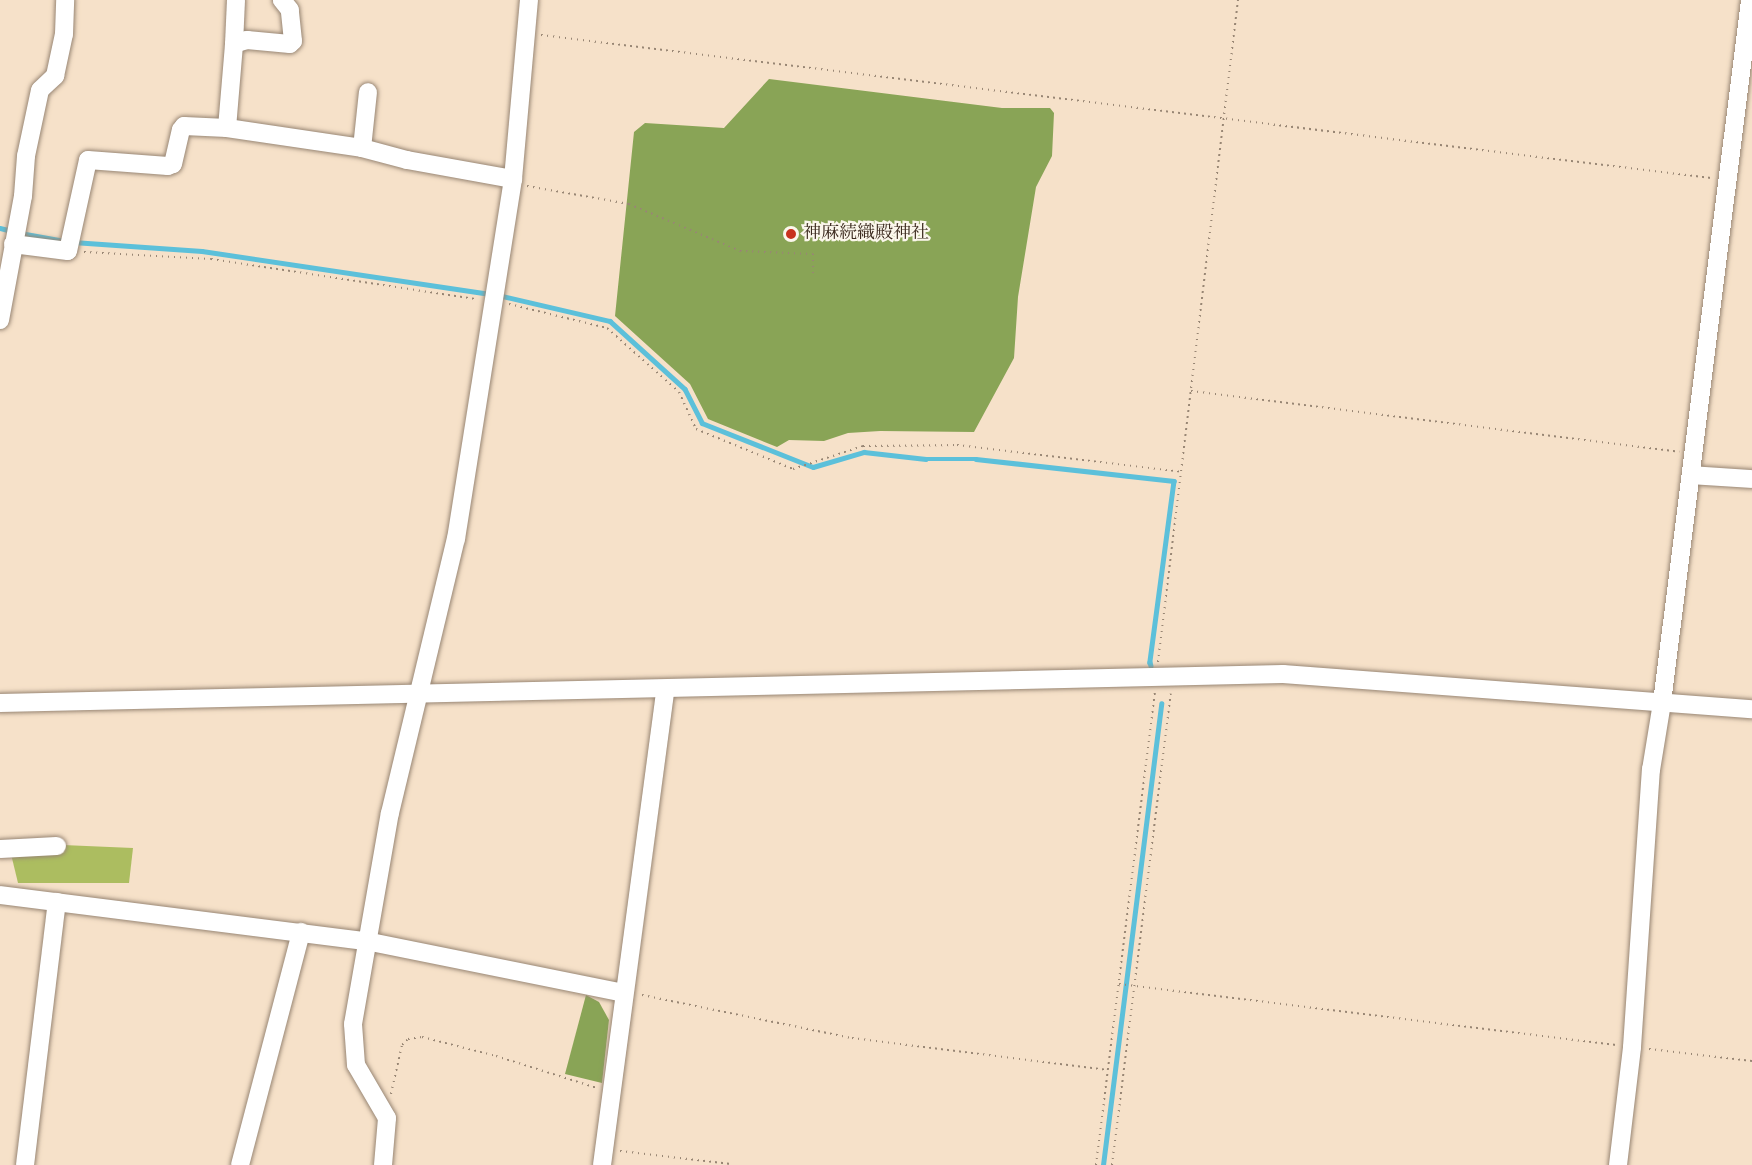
<!DOCTYPE html>
<html>
<head>
<meta charset="utf-8">
<style>
	body { margin:0 }
	#map { position:relative; width:1752px; height:1165px; overflow:hidden; background:#f6e1c9; font-family:"IM FELL English","Noto Serif JP",serif }
	div>[style] { position:absolute }
	.green>* { inset:0; background:#acbd60 }
	.forest>* { inset:0; background:#89a456 }
	.stream>* { height:4.5px; margin:-2.25px; padding:0 2.25px; transform-origin:2.25px; border-radius:2.25px; background:#5cc0da }
	.path>* { height:2px; margin-top:-1px; transform-origin:0; background:repeating-linear-gradient(90deg,#988674 0 1.5px,transparent 0 6px) }
	.roads { filter:drop-shadow(0 0 2px #988674) drop-shadow(0 0 2px #988674) }
	.minor>* { height:18px; margin:-9px; padding:0 9px; transform-origin:9px; border-radius:9px; background:#fff }
	.dots>* { width:16px; height:16px; translate:-50% -50%; box-sizing:border-box; border:3px solid #fbf7ec; border-radius:50% }
	span { translate:-50% -50%; white-space:nowrap; text-align:center; line-height:1.15; -webkit-text-stroke:4.5px #fbf7ec; paint-order:stroke }
	.poi-label { font-size:18px; color:#3b2a1e }
	.left { translate:0 -50%; text-align:left }
</style>
</head>
<body>
<div id="map">
	<div class="green">
		<div style="clip-path:polygon(63px 845px,133px 848px,129px 883px,18px 883px,11px 854px)"></div>
	</div>
	<div class="forest">
		<div style="clip-path:polygon(769px 79px,1002px 108px,1050px 108px,1054px 113px,1052px 156px,1036px 187px,1018px 297px,1014px 358px,974px 432px,880px 431px,848px 433px,824px 441px,789px 440px,777px 447px,708px 419px,690px 384px,615px 316px,634px 132px,645px 123px,724px 128px)"></div>
		<div style="clip-path:polygon(586px 995px,599px 1002px,609px 1020px,602px 1083px,565px 1074px)"></div>
	</div>
	<div class="stream">
		<div style="left:0;top:228px;width:12px;rotate:14deg"></div>
		<div style="left:20px;top:233px;width:46px;rotate:10.1deg"></div>
		<div style="left:73px;top:242px;width:129px;rotate:4deg"></div>
		<div style="left:202px;top:251px;width:291px;rotate:8.5deg"></div>
		<div style="left:498px;top:295px;width:115px;rotate:13.1deg"></div>
		<div style="left:610px;top:321px;width:101px;rotate:42.2deg"></div>
		<div style="left:685px;top:389px;width:38px;rotate:63deg"></div>
		<div style="left:702px;top:423px;width:119px;rotate:21.6deg"></div>
		<div style="left:813px;top:467px;width:53px;rotate:-16.4deg"></div>
		<div style="left:864px;top:452px;width:62px;rotate:6.4deg"></div>
		<div style="left:926px;top:459px;width:50px"></div>
		<div style="left:976px;top:459px;width:199px;rotate:6.3deg"></div>
		<div style="left:1174px;top:481px;width:183px;rotate:97.6deg"></div>
		<div style="left:1150px;top:662px;width:4px;rotate:76deg"></div>
		<div style="left:1103px;top:1165px;width:465px;rotate:-82.8deg"></div>
	</div>
	<div class="path">
		<div style="left:541px;top:35px;width:1179px;rotate:6.97deg"></div>
		<div style="left:527px;top:186px;width:104px;rotate:10deg"></div>
		<div style="left:629px;top:204px;width:121px;rotate:22.9deg"></div>
		<div style="left:740px;top:251px;width:73px;rotate:2.4deg"></div>
		<div style="left:813px;top:254px;width:24px;rotate:90deg"></div>
		<div style="left:84px;top:252px;width:127px;rotate:3.2deg"></div>
		<div style="left:211px;top:259px;width:269px;rotate:8.6deg"></div>
		<div style="left:509px;top:304px;width:101px;rotate:13.8deg"></div>
		<div style="left:607px;top:328px;width:96px;rotate:41.6deg"></div>
		<div style="left:679px;top:392px;width:41px;rotate:65.3deg"></div>
		<div style="left:696px;top:429px;width:105px;rotate:22.4deg"></div>
		<div style="left:793px;top:469px;width:74px;rotate:-18.2deg"></div>
		<div style="left:863px;top:446px;width:94px;rotate:-0.6deg"></div>
		<div style="left:957px;top:445px;width:227px;rotate:6.8deg"></div>
		<div style="left:1191px;top:391px;width:492px;rotate:7.1deg"></div>
		<div style="left:1158px;top:662px;width:667px;rotate:-83.11deg"></div>
		<div style="left:1119px;top:984px;width:501px;rotate:7deg"></div>
		<div style="left:642px;top:995px;width:214px;rotate:11.6deg"></div>
		<div style="left:852px;top:1038px;width:258px;rotate:7.1deg"></div>
		<div style="left:1649px;top:1049px;width:104px;rotate:6.6deg"></div>
		<div style="left:391px;top:1094px;width:50px;rotate:-77.3deg"></div>
		<div style="left:402px;top:1045px;width:8px;rotate:-45deg"></div>
		<div style="left:408px;top:1039px;width:14px;rotate:-8deg"></div>
		<div style="left:422px;top:1037px;width:76px;rotate:14.4deg"></div>
		<div style="left:496px;top:1056px;width:106px;rotate:17.6deg"></div>
		<div style="left:620px;top:1151px;width:112px;rotate:6.7deg"></div>
		<div style="left:1096px;top:1165px;width:477px;rotate:-82.9deg"></div>
		<div style="left:1112px;top:1165px;width:475px;rotate:-82.9deg"></div>
	</div>
	<div class="roads">
		<div class="minor">
			<div style="left:234px;top:44px;width:44px;rotate:-87.4deg"></div>
			<div style="left:227px;top:128px;width:136px;rotate:8.4deg"></div>
			<div style="left:362px;top:148px;width:47px;rotate:14.9deg"></div>
			<div style="left:407px;top:160px;width:108px;rotate:10.2deg"></div>
			<div style="left:362px;top:148px;width:56px;rotate:-83.9deg"></div>
			<div style="left:13px;top:244px;width:55px;rotate:7.3deg"></div>
			<div style="left:68px;top:251px;width:93px;rotate:-77.6deg"></div>
			<div style="left:88px;top:160px;width:80px;rotate:4.3deg"></div>
			<div style="left:168px;top:166px;width:5px;rotate:-22deg"></div>
			<div style="left:173px;top:164px;width:35px;rotate:-77deg"></div>
			<div style="left:181px;top:130px;width:5px;rotate:-53deg"></div>
			<div style="left:184px;top:126px;width:43px;rotate:2.7deg"></div>
			<div style="left:227px;top:128px;width:84px;rotate:-85.2deg"></div>
			<div style="left:234px;top:44px;width:14px;rotate:-17deg"></div>
			<div style="left:247px;top:40px;width:43px;rotate:5.3deg"></div>
			<div style="left:290px;top:44px;width:4px;rotate:-45deg"></div>
			<div style="left:293px;top:41px;width:31px;rotate:-96deg"></div>
			<div style="left:290px;top:10px;width:13px;rotate:-129deg"></div>
			<div style="left:0;top:320px;width:126px;rotate:-79.5deg"></div>
			<div style="left:23px;top:196px;width:40px;rotate:-85.7deg"></div>
			<div style="left:26px;top:156px;width:67px;rotate:-78deg"></div>
			<div style="left:40px;top:90px;width:21px;rotate:-43deg"></div>
			<div style="left:55px;top:76px;width:43px;rotate:-77.9deg"></div>
			<div style="left:64px;top:34px;width:34px;rotate:-88deg"></div>
			<div style="left:1691px;top:475px;width:61px;rotate:3.8deg"></div>
			<div style="left:0;top:703px;width:1283px;rotate:-1.29deg"></div>
			<div style="left:1283px;top:674px;width:470px;rotate:4.3deg"></div>
			<div style="left:0;top:849px;width:57px;rotate:-3deg"></div>
			<div style="left:0;top:895px;width:369px;rotate:7.2deg"></div>
			<div style="left:366px;top:941px;width:263px;rotate:11.4deg"></div>
			<div style="left:25px;top:1165px;width:265px;rotate:-83.1deg"></div>
			<div style="left:240px;top:1165px;width:241px;rotate:-75.3deg"></div>
			<div style="left:383px;top:1165px;width:47px;rotate:-85.1deg"></div>
			<div style="left:387px;top:1118px;width:61px;rotate:-120.3deg"></div>
			<div style="left:356px;top:1065px;width:41px;rotate:-94.2deg"></div>
			<div style="left:353px;top:1024px;width:214px;rotate:-80.1deg"></div>
			<div style="left:390px;top:813px;width:282px;rotate:-76.5deg"></div>
			<div style="left:456px;top:539px;width:364px;rotate:-81deg"></div>
			<div style="left:513px;top:179px;width:180px;rotate:-84.9deg"></div>
			<div style="left:602px;top:1165px;width:479px;rotate:-82.4deg"></div>
			<div style="left:1618px;top:1165px;width:119px;rotate:-83.2deg"></div>
			<div style="left:1632px;top:1047px;width:278px;rotate:-86.1deg"></div>
			<div style="left:1651px;top:770px;width:68px;rotate:-80.7deg"></div>
			<div style="left:1662px;top:703px;width:708px;rotate:-82.86deg"></div>
		</div>
	</div>
	<div class="dots">
		<div style="left:791px;top:234px;background:#c8321e"></div>
	</div>
	<div class="poi-label">
		<span class="left" style="left:803px;top:234px">神麻続織殿神社</span>
	</div>
</div>
</body>
</html>
